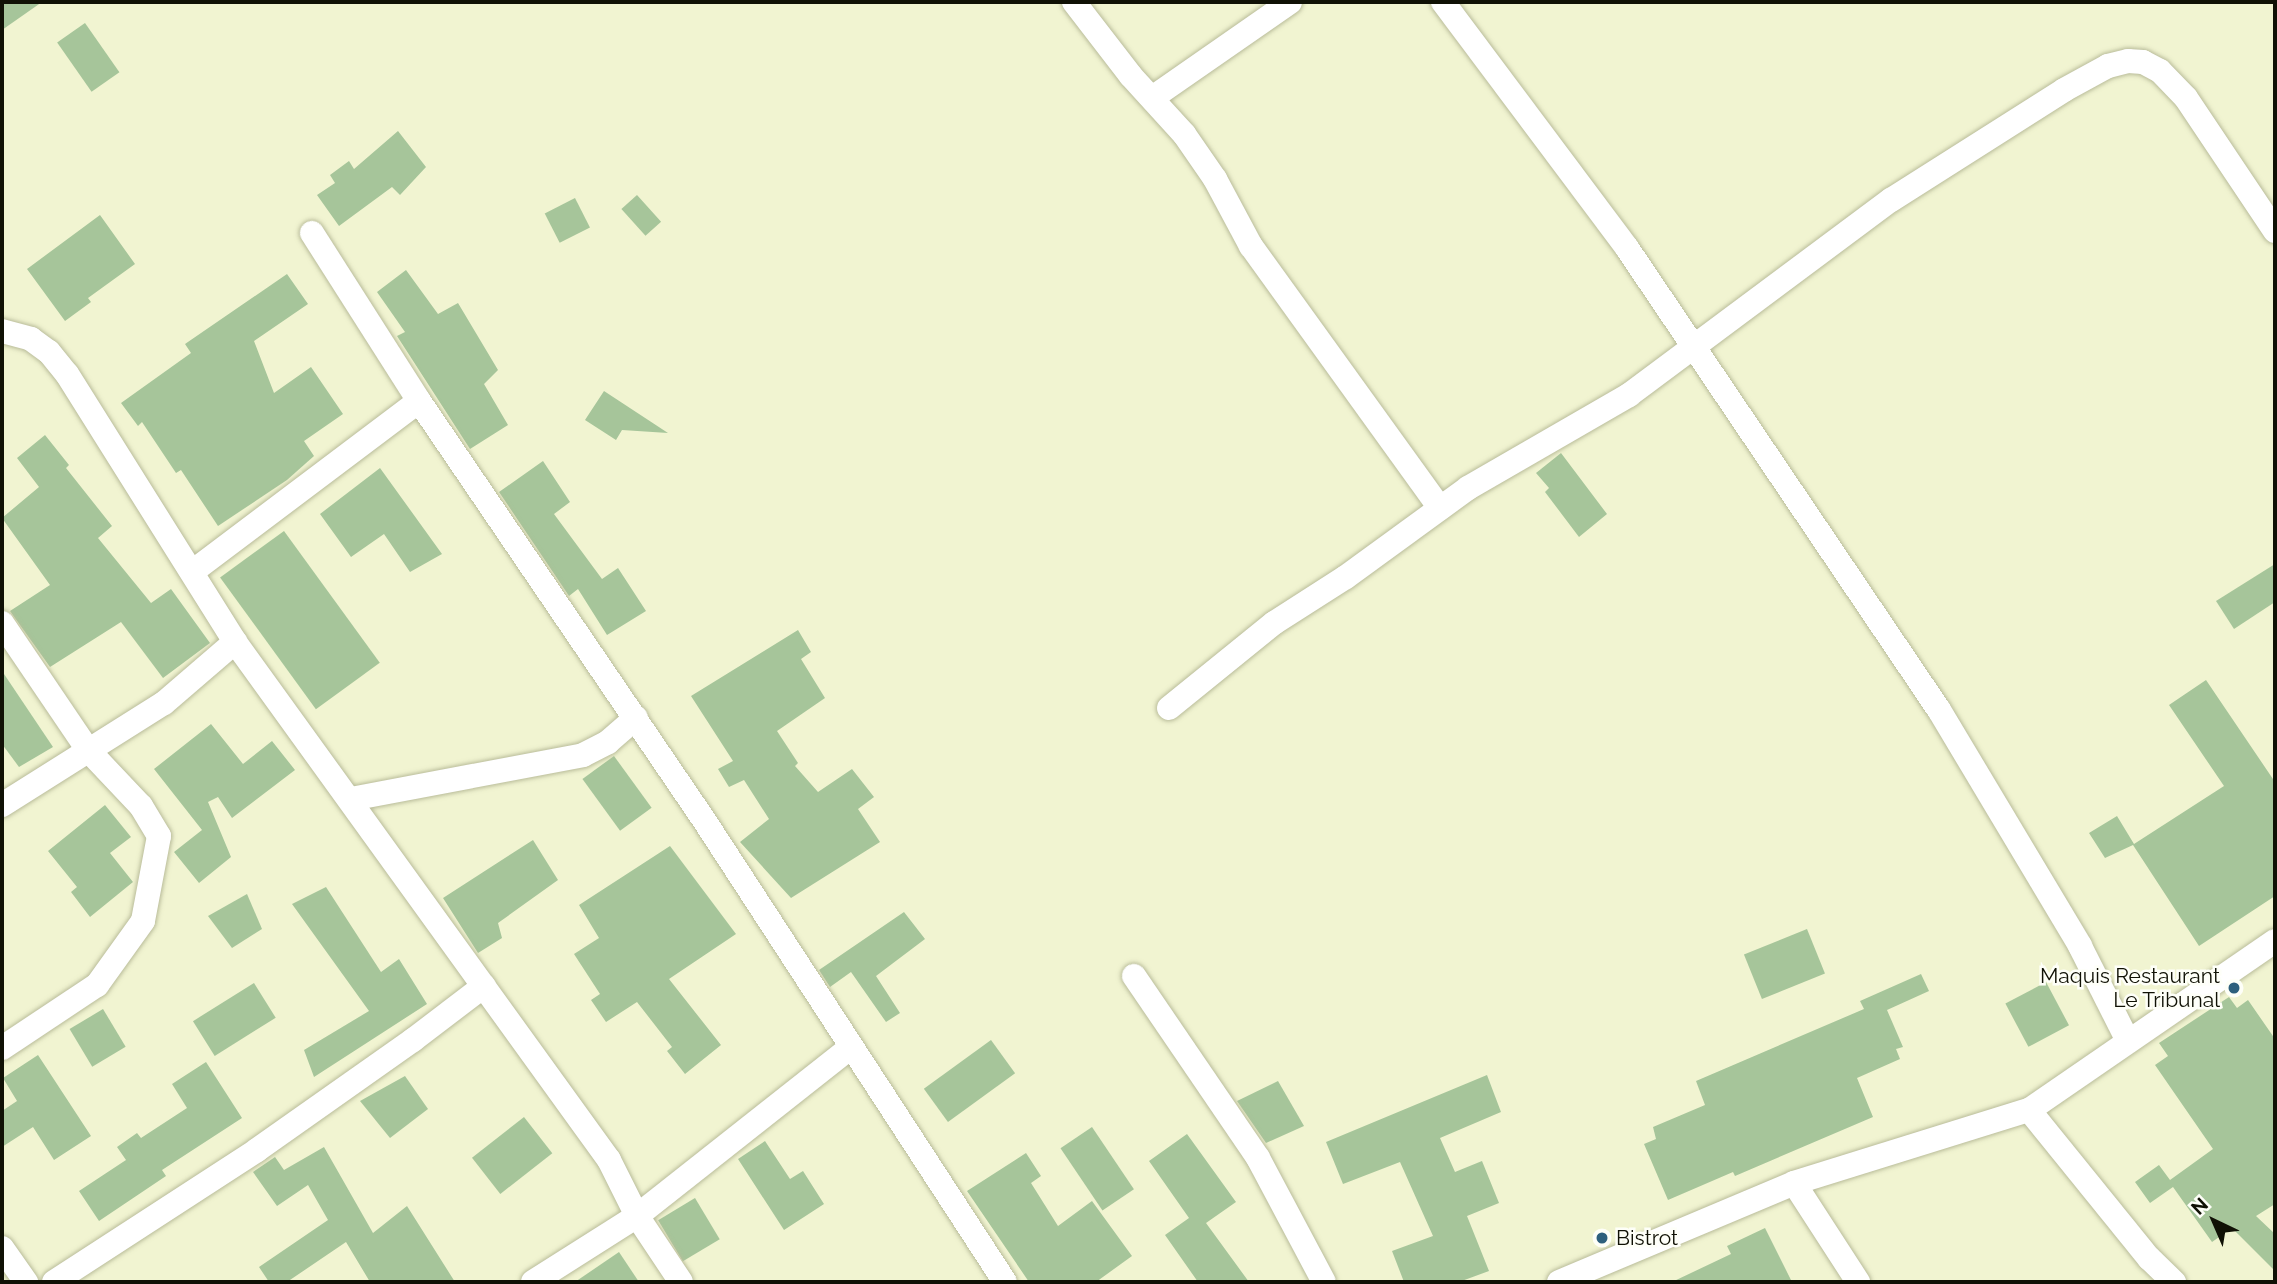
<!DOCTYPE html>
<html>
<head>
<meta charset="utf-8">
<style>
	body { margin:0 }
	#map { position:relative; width:2277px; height:1284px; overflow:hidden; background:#f1f4d1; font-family:Raleway,sans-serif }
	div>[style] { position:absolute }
	.building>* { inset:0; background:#a6c59a; transform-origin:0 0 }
	.roads { filter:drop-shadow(0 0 2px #b9bc9a) drop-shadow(0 0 2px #b9bc9a) }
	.street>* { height:24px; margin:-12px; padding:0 12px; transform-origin:12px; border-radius:12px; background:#fff }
	.dots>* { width:19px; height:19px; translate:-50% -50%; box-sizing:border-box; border:4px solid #fefff8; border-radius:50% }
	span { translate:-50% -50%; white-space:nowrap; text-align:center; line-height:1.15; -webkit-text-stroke:5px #fefff8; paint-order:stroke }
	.poi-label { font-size:21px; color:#101105 }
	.right { translate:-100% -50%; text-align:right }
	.left { translate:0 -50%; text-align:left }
	.frame { position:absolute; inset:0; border:4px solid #101105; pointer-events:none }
	.north { position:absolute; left:2179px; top:1186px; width:70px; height:70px; -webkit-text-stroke:5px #fefff8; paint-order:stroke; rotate:316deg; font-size:19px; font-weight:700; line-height:28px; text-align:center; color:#101105 }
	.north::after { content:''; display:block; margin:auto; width:24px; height:32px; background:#101105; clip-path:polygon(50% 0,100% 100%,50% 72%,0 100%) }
</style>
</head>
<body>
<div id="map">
	<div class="building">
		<div style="clip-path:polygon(2px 2px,42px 2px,2px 30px)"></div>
		<div style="left:85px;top:23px;width:60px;height:34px;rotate:55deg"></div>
		<div style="clip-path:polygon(398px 131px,426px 167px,400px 195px,392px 187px,339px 226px,317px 195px,335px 183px,330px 175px,349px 161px,354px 169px)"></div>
		<div style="left:637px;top:195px;width:36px;height:21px;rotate:48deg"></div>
		<div style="left:575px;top:198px;width:33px;height:34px;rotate:63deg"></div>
		<div style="clip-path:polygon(100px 215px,135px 264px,88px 298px,91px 302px,65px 321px,27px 269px)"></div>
		<div style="clip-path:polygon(406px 270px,438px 314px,458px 303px,498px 370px,484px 384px,508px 425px,470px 449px,397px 336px,405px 332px,377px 292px)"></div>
		<div style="clip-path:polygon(287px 274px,308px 304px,254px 341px,274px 393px,311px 367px,343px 414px,304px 441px,314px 456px,287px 480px,218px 526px,181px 470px,176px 473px,142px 422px,138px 426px,121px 403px,191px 353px,185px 344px)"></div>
		<div style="clip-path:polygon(604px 391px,668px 433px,622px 430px,616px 440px,585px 420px)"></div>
		<div style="clip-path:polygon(45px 435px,69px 465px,66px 468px,112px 526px,98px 538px,151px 603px,171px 589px,210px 643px,163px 678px,121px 622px,50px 667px,10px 611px,50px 585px,2px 518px,39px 487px,17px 458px)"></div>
		<div style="clip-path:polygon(1561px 453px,1607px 514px,1579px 537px,1545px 492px,1549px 488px,1536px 473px)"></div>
		<div style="clip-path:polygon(543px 461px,570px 502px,554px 514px,602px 579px,618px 568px,646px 611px,607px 635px,578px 589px,569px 596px,499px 492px)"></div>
		<div style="clip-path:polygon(380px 468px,442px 554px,410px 572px,384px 534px,351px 557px,320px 514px)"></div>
		<div style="left:284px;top:531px;width:163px;height:79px;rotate:54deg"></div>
		<div style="clip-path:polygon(2275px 564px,2275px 602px,2234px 629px,2216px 601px)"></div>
		<div style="clip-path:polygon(798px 630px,811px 652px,801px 659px,825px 698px,777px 731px,798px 763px,795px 766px,818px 792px,852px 769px,874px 797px,858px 809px,880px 842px,791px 898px,740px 842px,769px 819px,744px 780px,729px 787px,718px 769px,733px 761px,691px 696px)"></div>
		<div style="clip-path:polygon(2px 671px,53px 747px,19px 767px,2px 744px)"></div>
		<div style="clip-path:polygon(2206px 680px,2275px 782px,2275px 896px,2199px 946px,2133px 845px,2105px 858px,2089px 833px,2117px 816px,2134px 844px,2224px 786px,2169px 705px)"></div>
		<div style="clip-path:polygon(211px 724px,243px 764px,272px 741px,295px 770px,232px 818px,218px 797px,208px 802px,231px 857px,199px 883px,174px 852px,202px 830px,154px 769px)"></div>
		<div style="left:614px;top:756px;width:64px;height:39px;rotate:54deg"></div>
		<div style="clip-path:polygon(105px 805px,131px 837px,110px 853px,133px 882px,90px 917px,71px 892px,77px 887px,48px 851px)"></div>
		<div style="clip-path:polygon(533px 840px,558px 880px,498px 923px,502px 938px,478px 953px,443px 898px)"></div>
		<div style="clip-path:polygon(670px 846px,736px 934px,669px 979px,721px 1045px,685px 1074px,667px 1051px,672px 1047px,637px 1002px,606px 1022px,591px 1000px,600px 994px,574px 954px,599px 938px,579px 905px)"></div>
		<div style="clip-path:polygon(326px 887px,381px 972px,399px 959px,427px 1004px,314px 1077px,304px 1050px,369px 1011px,292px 904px)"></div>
		<div style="clip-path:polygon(247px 894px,262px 929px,232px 948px,208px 916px)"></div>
		<div style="clip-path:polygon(904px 912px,925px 939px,876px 976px,900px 1013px,886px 1022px,851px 972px,830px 987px,819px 970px)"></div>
		<div style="left:1807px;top:929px;width:48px;height:68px;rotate:68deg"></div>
		<div style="clip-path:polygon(1921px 974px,1929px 991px,1887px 1010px,1903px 1047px,1896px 1049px,1900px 1059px,1857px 1078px,1873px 1117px,1735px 1176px,1733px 1172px,1668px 1200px,1644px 1144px,1656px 1139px,1653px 1127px,1705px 1105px,1696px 1081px,1864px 1009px,1860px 1001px)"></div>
		<div style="left:2046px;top:982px;width:49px;height:46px;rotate:62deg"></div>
		<div style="left:254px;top:983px;width:41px;height:72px;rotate:58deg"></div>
		<div style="clip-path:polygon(2229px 997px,2237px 1008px,2248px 1000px,2275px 1039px,2275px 1204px,2256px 1216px,2275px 1234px,2275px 1271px,2232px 1228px,2212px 1242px,2173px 1187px,2150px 1203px,2135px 1182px,2159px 1165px,2170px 1180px,2213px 1149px,2155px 1065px,2168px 1056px,2159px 1043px)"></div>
		<div style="left:103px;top:1009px;width:44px;height:39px;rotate:59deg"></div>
		<div style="left:991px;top:1040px;width:41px;height:83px;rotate:54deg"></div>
		<div style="clip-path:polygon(38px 1055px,91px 1136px,54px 1160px,33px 1127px,2px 1147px,2px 1111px,17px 1101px,3px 1078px)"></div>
		<div style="clip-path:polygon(206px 1062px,242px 1118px,162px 1170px,166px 1176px,99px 1221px,79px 1191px,126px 1160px,117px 1147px,137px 1133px,141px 1138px,187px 1108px,172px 1084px)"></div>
		<div style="clip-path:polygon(1487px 1075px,1501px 1112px,1440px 1138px,1455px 1172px,1482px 1161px,1499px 1203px,1467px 1216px,1489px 1271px,1459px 1282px,1404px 1282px,1392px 1251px,1433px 1236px,1400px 1162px,1343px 1184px,1326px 1142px)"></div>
		<div style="clip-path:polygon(405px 1076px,428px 1109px,390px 1138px,360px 1101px)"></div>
		<div style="clip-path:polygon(1278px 1081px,1304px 1126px,1266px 1143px,1237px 1101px)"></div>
		<div style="left:524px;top:1117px;width:46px;height:66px;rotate:52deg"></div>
		<div style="left:1092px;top:1127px;width:75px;height:38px;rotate:56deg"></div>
		<div style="clip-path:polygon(1187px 1134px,1236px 1202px,1206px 1223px,1249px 1282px,1198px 1282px,1165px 1235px,1189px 1218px,1149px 1161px)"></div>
		<div style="clip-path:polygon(765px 1141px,790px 1179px,803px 1171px,824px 1204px,784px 1230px,738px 1159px)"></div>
		<div style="clip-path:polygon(324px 1147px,373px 1233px,407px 1206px,455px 1282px,370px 1282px,346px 1242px,287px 1282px,269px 1282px,259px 1267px,328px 1220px,308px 1185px,277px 1206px,253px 1172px,275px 1157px,284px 1170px)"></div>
		<div style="clip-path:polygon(1026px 1153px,1041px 1176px,1031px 1183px,1058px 1226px,1092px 1201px,1132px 1256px,1096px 1282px,1029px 1282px,967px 1191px)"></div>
		<div style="left:695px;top:1198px;width:48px;height:43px;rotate:59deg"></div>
		<div style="clip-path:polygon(1765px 1228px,1792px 1282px,1672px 1282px,1731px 1254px,1727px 1246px)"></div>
		<div style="clip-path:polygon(619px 1252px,639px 1282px,575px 1282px)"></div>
	</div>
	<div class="roads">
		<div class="street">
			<div style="left:1074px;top:2px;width:93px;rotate:52.4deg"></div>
			<div style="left:1131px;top:76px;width:79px;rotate:47.6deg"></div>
			<div style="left:1184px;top:134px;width:55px;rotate:55.4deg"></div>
			<div style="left:1215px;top:179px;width:76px;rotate:61.8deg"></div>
			<div style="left:1251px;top:246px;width:323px;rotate:54.2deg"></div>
			<div style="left:1443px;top:2px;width:307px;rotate:53.2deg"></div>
			<div style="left:1627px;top:248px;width:557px;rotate:55.97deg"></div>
			<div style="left:1939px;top:710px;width:275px;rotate:59.1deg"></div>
			<div style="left:2080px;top:946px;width:106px;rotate:63.2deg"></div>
			<div style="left:1152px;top:98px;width:168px;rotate:-34.8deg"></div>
			<div style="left:312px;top:233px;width:199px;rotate:57.5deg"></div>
			<div style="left:419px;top:401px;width:507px;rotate:55.78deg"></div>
			<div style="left:704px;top:820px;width:551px;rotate:56.92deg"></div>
			<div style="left:2px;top:331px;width:30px;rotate:15deg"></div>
			<div style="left:31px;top:339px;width:22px;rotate:36deg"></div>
			<div style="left:49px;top:352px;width:28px;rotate:51deg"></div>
			<div style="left:67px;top:374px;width:316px;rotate:57.9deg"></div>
			<div style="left:235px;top:642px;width:639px;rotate:54.17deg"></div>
			<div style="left:609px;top:1160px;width:63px;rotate:63.4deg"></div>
			<div style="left:637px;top:1216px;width:79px;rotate:56.3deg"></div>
			<div style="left:192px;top:572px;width:284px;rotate:-37deg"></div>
			<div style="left:2px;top:623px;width:153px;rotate:55.9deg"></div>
			<div style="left:88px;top:750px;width:77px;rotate:46.6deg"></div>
			<div style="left:141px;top:806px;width:35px;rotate:59deg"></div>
			<div style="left:159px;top:836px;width:86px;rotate:100.7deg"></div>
			<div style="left:143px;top:921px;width:79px;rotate:125.7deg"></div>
			<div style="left:97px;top:985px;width:114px;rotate:146.4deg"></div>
			<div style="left:1169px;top:708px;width:135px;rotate:-39deg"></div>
			<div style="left:1274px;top:623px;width:85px;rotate:-32.6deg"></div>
			<div style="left:1346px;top:577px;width:151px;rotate:-36.1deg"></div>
			<div style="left:1468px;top:488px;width:186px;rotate:-30deg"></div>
			<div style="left:1629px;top:395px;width:327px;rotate:-36.7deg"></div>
			<div style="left:1891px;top:200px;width:205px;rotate:-32.4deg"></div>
			<div style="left:2064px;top:90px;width:50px;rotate:-28.6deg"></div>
			<div style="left:2108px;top:66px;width:21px;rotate:-14deg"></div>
			<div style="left:2128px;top:61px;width:15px;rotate:4deg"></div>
			<div style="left:2143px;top:62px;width:19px;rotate:28deg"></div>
			<div style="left:2160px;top:71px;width:37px;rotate:46deg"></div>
			<div style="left:2186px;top:98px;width:160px;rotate:56.2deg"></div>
			<div style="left:351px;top:799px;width:236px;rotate:-10.7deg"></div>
			<div style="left:583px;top:755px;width:28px;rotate:-27deg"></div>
			<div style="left:608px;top:742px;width:37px;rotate:-41deg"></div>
			<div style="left:2px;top:805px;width:191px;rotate:-32.2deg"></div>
			<div style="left:164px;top:703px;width:94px;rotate:-40.7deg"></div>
			<div style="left:1134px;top:976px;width:220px;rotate:55.7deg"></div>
			<div style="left:1258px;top:1158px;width:140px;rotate:62deg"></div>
			<div style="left:2029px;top:1110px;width:191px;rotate:51deg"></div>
			<div style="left:2149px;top:1258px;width:35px;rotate:44deg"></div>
			<div style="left:1794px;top:1183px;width:118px;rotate:57.1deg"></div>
			<div style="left:2px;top:1248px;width:42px;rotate:54.8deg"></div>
			<div style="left:54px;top:1282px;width:242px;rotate:-33deg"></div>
			<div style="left:257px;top:1150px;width:191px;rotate:-35.2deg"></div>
			<div style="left:413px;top:1040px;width:89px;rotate:-37.3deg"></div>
			<div style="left:533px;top:1282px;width:123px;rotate:-32.4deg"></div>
			<div style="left:637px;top:1216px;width:273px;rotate:-38.3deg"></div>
			<div style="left:1559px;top:1282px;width:255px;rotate:-22.8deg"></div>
			<div style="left:1794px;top:1183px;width:246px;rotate:-17.3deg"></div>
			<div style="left:2029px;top:1110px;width:298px;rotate:-34.5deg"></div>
		</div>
	</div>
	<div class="dots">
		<div style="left:2234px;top:988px;background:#2e607d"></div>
		<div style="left:1602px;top:1238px;background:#2e607d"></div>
	</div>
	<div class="poi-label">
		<span class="right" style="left:2220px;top:988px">Maquis Restaurant<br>Le Tribunal</span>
		<span class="left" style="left:1616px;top:1238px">Bistrot</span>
	</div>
	<div class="frame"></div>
	<div class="north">N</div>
</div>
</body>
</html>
